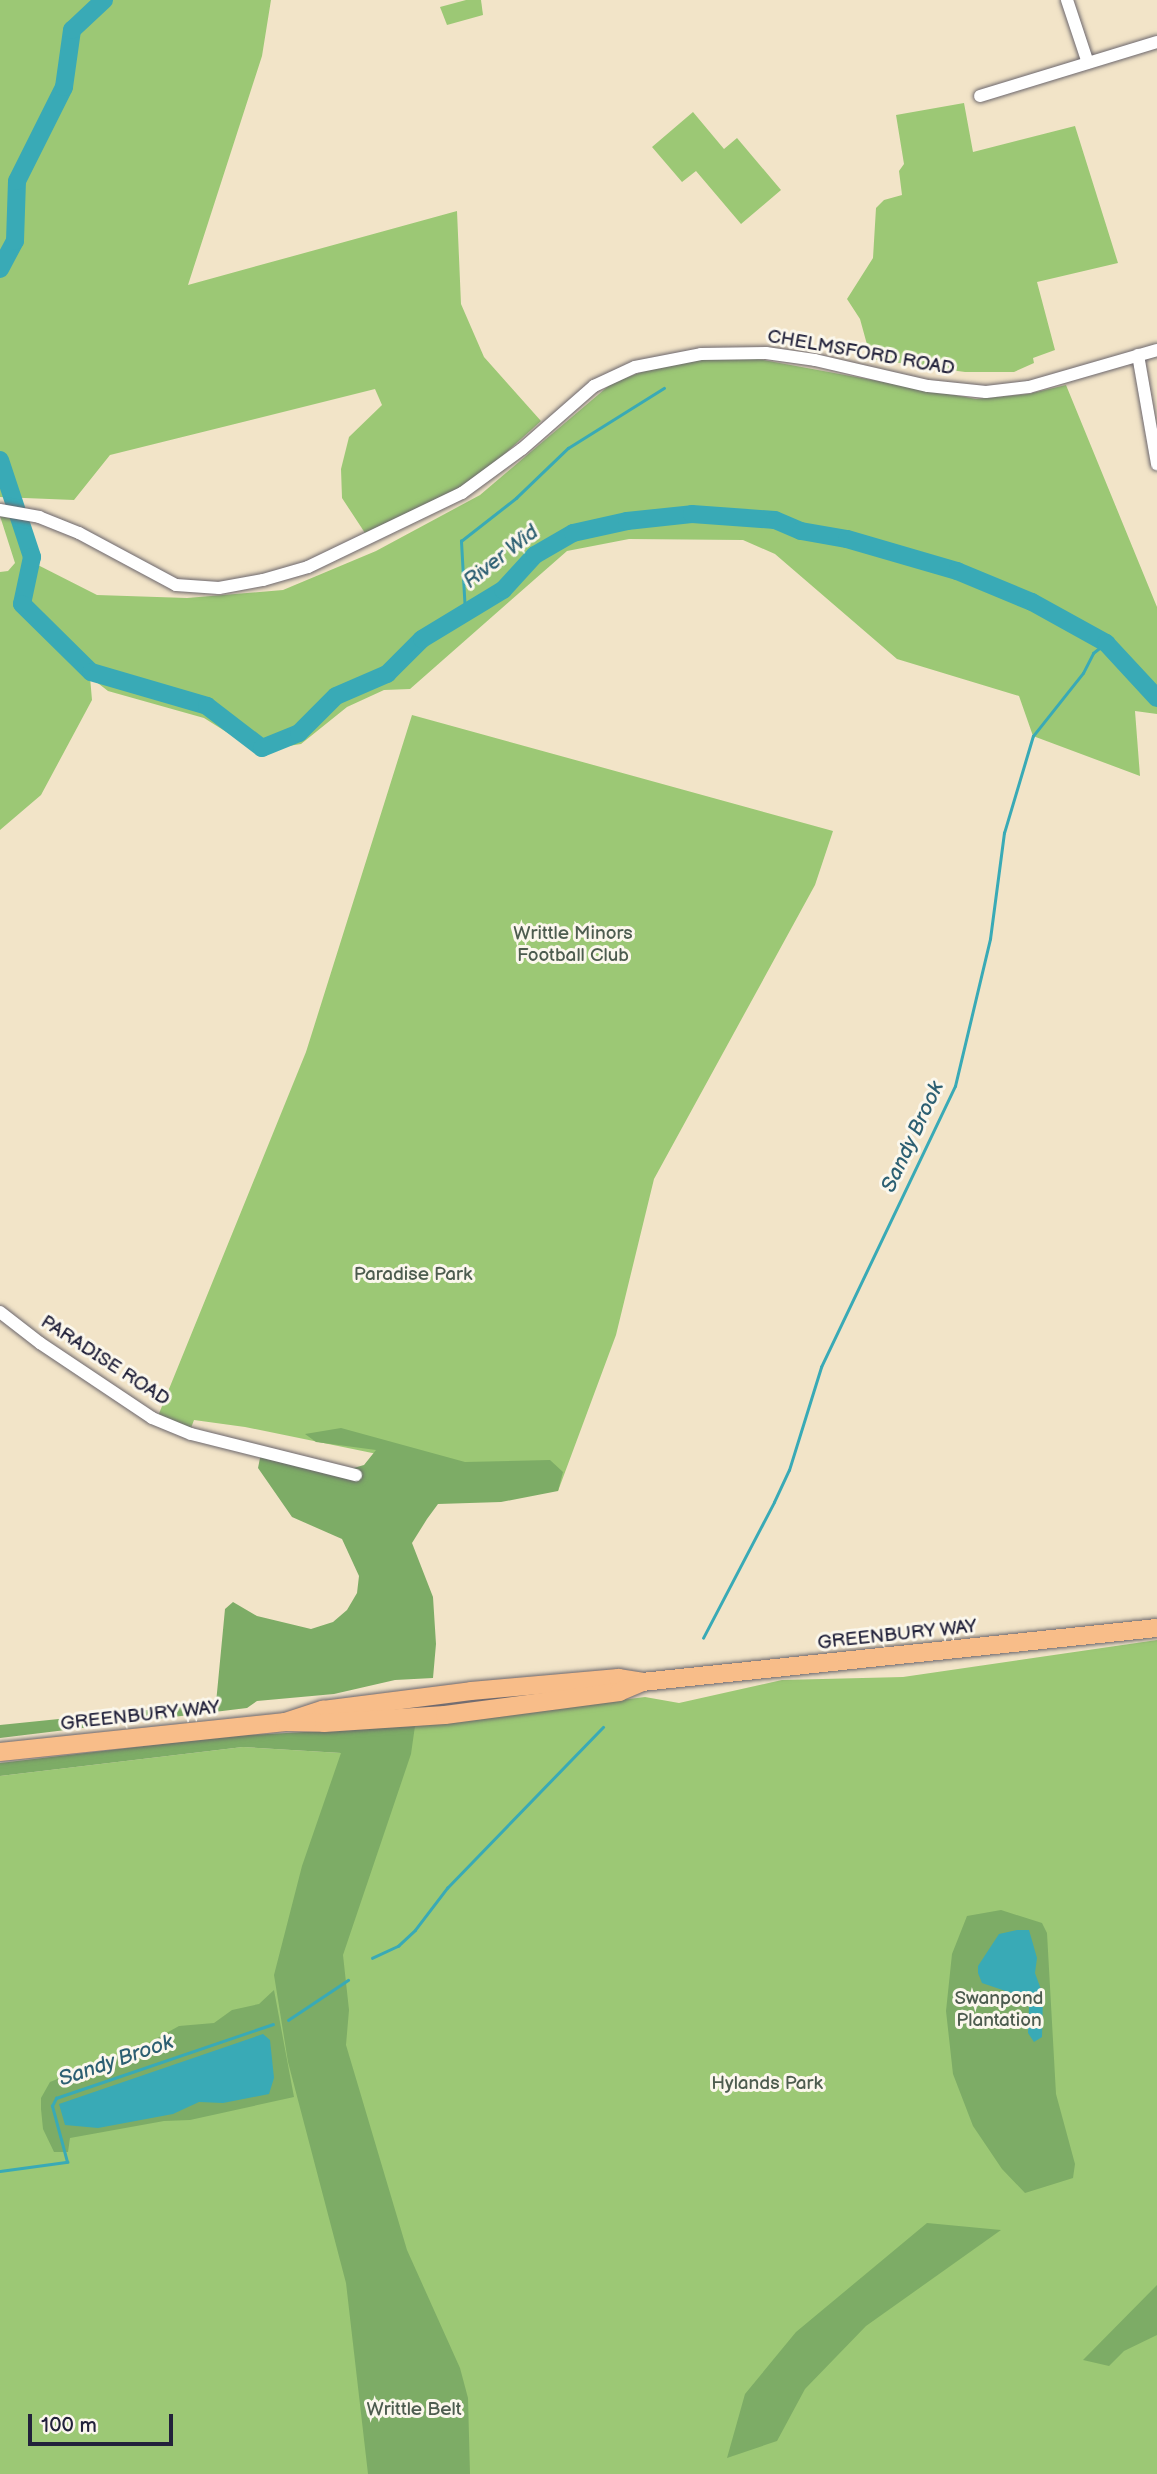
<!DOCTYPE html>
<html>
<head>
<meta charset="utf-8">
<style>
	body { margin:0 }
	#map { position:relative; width:1157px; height:2474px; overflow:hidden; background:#f2e4c8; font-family:"Balsamiq Sans",sans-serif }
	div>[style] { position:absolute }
	.green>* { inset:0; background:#9cc875 }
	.forest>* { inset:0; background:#7dac66 }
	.water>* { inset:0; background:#39aab6 }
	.stream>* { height:2.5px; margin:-1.25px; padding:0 1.25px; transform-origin:1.25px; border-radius:1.25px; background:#39aab6 }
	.river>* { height:18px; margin:-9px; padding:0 9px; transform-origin:9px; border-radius:9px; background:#39aab6 }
	.roads { filter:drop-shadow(0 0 2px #6b666c) drop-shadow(0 0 2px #6b666c) }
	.minor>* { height:12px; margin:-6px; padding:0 6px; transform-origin:6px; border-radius:6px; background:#fff }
	.highway>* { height:18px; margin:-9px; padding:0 9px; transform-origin:9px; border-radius:9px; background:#f8bd89 }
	span { translate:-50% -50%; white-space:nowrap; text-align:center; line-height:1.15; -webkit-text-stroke:6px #fbf7ec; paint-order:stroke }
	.street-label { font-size:19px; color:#22223b }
	.park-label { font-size:19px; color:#4d5c4f }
	.water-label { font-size:21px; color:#2c5f72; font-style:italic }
	.scale { position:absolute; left:28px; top:2414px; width:145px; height:32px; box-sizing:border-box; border:4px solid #22223b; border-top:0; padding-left:9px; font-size:21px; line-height:24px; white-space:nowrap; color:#22223b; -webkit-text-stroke:5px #fbf7ec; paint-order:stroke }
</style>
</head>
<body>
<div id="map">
	<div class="green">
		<div style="clip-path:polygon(0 0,271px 0,262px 56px,188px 285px,457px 211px,461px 304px,484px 357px,541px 421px,499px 459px,456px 490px,365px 533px,342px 498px,341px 469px,349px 437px,382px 405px,375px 389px,110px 455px,74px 500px,0 497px)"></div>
		<div style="clip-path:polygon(466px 0,481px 0,483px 15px,447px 25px,440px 7px)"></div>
		<div style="clip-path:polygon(964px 103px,973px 152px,1075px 126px,1118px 263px,1037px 282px,1055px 350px,1033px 358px,1034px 363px,1014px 372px,965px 372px,871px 359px,860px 319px,847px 299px,873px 258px,876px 208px,884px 200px,902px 195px,899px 171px,904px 164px,896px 115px)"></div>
		<div style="clip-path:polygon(693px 112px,724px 149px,737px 138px,781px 190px,741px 224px,696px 171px,682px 182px,652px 147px)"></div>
		<div style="clip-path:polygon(758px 359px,976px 399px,1028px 394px,1066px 385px,1157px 607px,1157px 714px,1135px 711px,1140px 776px,1033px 736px,1019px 696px,897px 659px,775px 554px,743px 540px,629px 539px,567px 551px,410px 689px,384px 690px,347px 707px,301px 744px,257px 751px,204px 718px,108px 691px,90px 677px,92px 700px,41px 795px,0 830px,0 572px,8px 571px,15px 563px,0 516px,16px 519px,28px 560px,97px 595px,187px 598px,283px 590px,376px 551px,480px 495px,612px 383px,658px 366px,699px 360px)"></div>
		<div style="clip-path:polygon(412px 715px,833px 831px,815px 885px,654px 1179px,616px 1335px,558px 1491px,245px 1427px,194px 1420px,191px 1428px,158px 1416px,306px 1052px)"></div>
		<div style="clip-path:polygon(1157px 1640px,1157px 2474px,0 2474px,0 1776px,243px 1747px,341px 1753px,349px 1728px,391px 1729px,645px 1697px,679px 1703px,782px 1680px,903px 1677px)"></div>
	</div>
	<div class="forest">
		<div style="clip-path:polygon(341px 1428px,465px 1462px,550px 1460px,563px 1472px,558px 1491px,501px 1502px,438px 1504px,427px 1519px,412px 1543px,433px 1597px,436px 1644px,433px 1678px,395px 1680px,334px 1694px,257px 1701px,247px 1708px,0 1738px,0 1725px,216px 1703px,225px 1609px,233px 1602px,257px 1616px,311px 1629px,333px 1622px,347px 1610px,357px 1593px,359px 1576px,342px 1539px,292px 1517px,258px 1468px,261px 1453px,340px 1472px,364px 1465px,376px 1450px,316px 1442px,305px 1434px)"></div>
		<div style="clip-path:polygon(415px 1726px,411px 1754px,343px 1955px,349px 2010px,346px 2045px,407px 2250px,460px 2368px,468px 2398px,470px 2474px,368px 2474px,346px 2283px,288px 2062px,274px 1975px,302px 1866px,341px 1753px,243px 1747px,0 1776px,0 1763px,230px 1736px)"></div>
		<div style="clip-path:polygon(1001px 1910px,1042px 1923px,1047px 1933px,1056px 2094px,1075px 2164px,1073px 2178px,1025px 2193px,1002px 2169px,973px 2126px,953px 2074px,946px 2011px,952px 1954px,967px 1916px)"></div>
		<div style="clip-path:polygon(274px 1990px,294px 2097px,190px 2120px,164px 2121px,70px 2138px,68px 2152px,54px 2152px,43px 2129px,41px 2109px,41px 2098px,50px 2082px,111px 2057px,134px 2051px,179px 2026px,214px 2023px,232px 2010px,259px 2004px)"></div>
		<div style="clip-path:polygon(927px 2223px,1001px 2230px,866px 2326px,805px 2389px,777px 2441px,727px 2458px,745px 2394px,796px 2332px)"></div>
		<div style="clip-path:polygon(1157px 2285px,1157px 2335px,1124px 2351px,1109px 2366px,1083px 2360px)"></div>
	</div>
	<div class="water">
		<div style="clip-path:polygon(1017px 1930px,1029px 1930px,1037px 1958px,1035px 1973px,1043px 1995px,1042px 2037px,1034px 2042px,1028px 2033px,1029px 2007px,1020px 1996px,982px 1983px,978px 1973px,978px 1966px,999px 1934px)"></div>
		<div style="clip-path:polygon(263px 2034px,270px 2040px,274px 2078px,269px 2094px,223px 2103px,199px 2102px,173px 2114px,98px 2128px,65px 2125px,59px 2104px)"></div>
	</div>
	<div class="stream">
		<div style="left:465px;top:613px;width:72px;rotate:-93.2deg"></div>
		<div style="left:461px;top:541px;width:70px;rotate:-38deg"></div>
		<div style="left:516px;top:498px;width:72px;rotate:-43.9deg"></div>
		<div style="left:568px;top:448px;width:113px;rotate:-32deg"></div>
		<div style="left:703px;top:1638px;width:153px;rotate:-62.4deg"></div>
		<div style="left:774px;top:1502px;width:35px;rotate:-65deg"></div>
		<div style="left:789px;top:1470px;width:108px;rotate:-72.7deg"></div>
		<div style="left:821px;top:1367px;width:311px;rotate:-64.5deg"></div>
		<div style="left:955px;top:1086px;width:151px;rotate:-76.6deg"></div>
		<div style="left:990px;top:939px;width:107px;rotate:-82.5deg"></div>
		<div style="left:1004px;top:833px;width:101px;rotate:-73.4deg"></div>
		<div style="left:1033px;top:736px;width:80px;rotate:-51.6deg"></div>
		<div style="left:1083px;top:673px;width:22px;rotate:-63deg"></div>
		<div style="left:1093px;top:653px;width:16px;rotate:-38deg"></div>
		<div style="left:372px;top:1958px;width:29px;rotate:-25deg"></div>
		<div style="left:398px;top:1946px;width:23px;rotate:-43deg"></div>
		<div style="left:415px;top:1930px;width:53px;rotate:-52.7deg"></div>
		<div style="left:447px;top:1888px;width:224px;rotate:-45.9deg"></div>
		<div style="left:288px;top:2020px;width:72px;rotate:-33.7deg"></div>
		<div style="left:0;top:2171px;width:68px;rotate:-7.7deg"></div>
		<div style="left:67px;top:2162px;width:58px;rotate:-105deg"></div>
		<div style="left:52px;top:2106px;width:9px;rotate:-63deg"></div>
		<div style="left:56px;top:2098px;width:229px;rotate:-18.8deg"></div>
	</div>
	<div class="river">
		<div style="left:0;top:269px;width:32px;rotate:-62deg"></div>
		<div style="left:15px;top:241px;width:60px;rotate:-88.1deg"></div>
		<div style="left:17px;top:181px;width:105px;rotate:-63.4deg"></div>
		<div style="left:64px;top:87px;width:58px;rotate:-82deg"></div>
		<div style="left:72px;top:30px;width:44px;rotate:-43.2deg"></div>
		<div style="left:0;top:460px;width:102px;rotate:71.7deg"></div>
		<div style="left:32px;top:557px;width:48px;rotate:102deg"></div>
		<div style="left:22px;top:604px;width:97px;rotate:44.6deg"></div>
		<div style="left:91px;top:672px;width:121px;rotate:16.3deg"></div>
		<div style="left:207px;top:706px;width:69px;rotate:37.4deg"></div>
		<div style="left:262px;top:748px;width:40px;rotate:-22deg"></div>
		<div style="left:299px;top:733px;width:52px;rotate:-45deg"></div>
		<div style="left:336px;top:696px;width:56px;rotate:-23.3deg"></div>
		<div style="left:387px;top:674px;width:49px;rotate:-45deg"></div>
		<div style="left:422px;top:639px;width:95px;rotate:-31.2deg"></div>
		<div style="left:503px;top:590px;width:47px;rotate:-47.6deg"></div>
		<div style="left:535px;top:555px;width:44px;rotate:-30.1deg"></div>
		<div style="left:573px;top:533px;width:55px;rotate:-12.5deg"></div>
		<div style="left:627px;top:521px;width:65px;rotate:-6.1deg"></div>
		<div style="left:692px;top:514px;width:83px;rotate:4.1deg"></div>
		<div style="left:775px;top:520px;width:28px;rotate:23deg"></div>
		<div style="left:801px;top:531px;width:47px;rotate:9.9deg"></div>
		<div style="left:847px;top:539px;width:115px;rotate:16.2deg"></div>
		<div style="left:957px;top:571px;width:81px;rotate:22.5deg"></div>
		<div style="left:1032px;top:602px;width:85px;rotate:29deg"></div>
		<div style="left:1106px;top:643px;width:75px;rotate:47.2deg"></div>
	</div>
	<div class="roads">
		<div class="minor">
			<div style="left:1067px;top:0;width:66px;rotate:71.6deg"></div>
			<div style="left:980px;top:96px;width:185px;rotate:-17deg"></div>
			<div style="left:1138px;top:355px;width:111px;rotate:80.1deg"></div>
			<div style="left:0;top:510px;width:40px;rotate:10deg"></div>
			<div style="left:39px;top:517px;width:43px;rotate:21.8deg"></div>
			<div style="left:79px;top:533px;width:110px;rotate:28.2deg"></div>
			<div style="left:176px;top:585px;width:43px;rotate:4deg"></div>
			<div style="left:219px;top:588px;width:45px;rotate:-10.3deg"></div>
			<div style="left:263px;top:580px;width:47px;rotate:-16.1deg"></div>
			<div style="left:308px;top:567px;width:171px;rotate:-25.7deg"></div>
			<div style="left:462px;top:493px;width:74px;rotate:-36.3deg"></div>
			<div style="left:522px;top:449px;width:96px;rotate:-41.2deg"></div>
			<div style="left:594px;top:386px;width:45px;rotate:-24.9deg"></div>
			<div style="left:635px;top:367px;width:67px;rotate:-11.1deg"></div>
			<div style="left:701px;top:354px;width:65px;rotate:-0.9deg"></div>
			<div style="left:766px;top:353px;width:49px;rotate:8.1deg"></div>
			<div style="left:815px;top:360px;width:116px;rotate:13deg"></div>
			<div style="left:928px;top:386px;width:58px;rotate:5.9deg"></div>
			<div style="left:986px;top:392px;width:43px;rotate:-6.6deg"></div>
			<div style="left:1029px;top:387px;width:133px;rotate:-16.1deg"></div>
			<div style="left:0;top:1312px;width:51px;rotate:37.8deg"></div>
			<div style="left:40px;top:1343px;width:135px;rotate:33.8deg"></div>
			<div style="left:152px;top:1418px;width:42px;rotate:22.3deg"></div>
			<div style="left:191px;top:1434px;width:170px;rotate:14deg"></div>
		</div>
		<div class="highway">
			<div style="left:285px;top:1722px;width:40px;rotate:-18deg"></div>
			<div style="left:323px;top:1710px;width:149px;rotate:-7.3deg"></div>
			<div style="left:471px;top:1691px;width:148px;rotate:-5.1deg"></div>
			<div style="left:618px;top:1678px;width:24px;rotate:9deg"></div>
			<div style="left:642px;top:1682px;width:518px;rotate:-5.99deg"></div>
			<div style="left:0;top:1752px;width:287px;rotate:-6deg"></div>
			<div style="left:285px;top:1722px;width:39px;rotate:1deg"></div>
			<div style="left:324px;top:1723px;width:121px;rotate:-3.8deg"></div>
			<div style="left:445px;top:1715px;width:176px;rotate:-7.5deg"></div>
			<div style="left:619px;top:1692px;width:25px;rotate:-23deg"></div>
		</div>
	</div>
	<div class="street-label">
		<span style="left:861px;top:353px;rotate:10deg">CHELMSFORD ROAD</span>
		<span style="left:105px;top:1361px;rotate:33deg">PARADISE ROAD</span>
		<span style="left:897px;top:1635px;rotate:-6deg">GREENBURY WAY</span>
		<span style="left:140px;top:1716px;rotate:-6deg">GREENBURY WAY</span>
	</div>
	<div class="park-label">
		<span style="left:573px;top:945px">Writtle Minors<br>Football Club</span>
		<span style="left:413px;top:1275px">Paradise Park</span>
		<span style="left:999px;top:2010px">Swanpond<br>Plantation</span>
		<span style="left:767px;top:2084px">Hylands Park</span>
		<span style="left:414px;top:2410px">Writtle Belt</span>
	</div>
	<div class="water-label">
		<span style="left:501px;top:557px;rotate:-38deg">River Wid</span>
		<span style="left:913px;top:1137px;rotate:-65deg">Sandy Brook</span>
		<span style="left:116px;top:2061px;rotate:-19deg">Sandy Brook</span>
	</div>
	<div class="scale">100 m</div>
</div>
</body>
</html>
